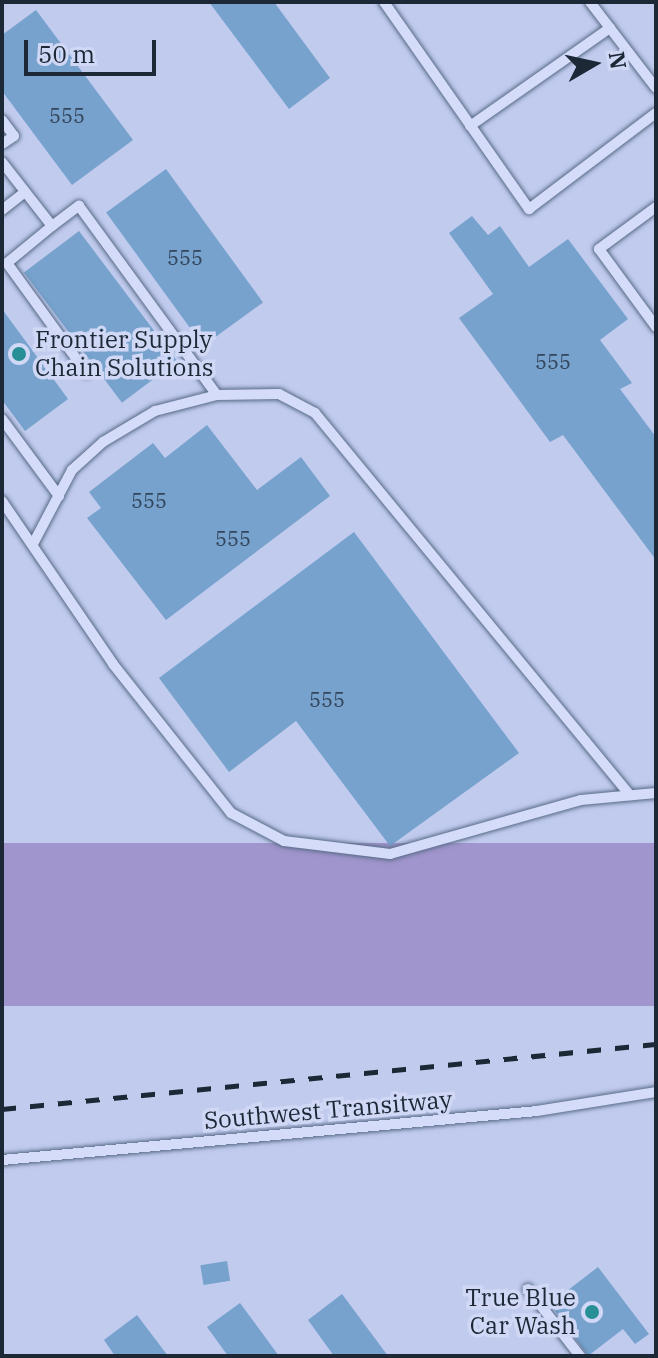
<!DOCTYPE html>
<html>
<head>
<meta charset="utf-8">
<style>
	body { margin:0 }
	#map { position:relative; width:658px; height:1358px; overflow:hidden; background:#c1cbee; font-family:"IBM Plex Serif",serif }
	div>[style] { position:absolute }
	.green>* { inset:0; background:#a095cc; transform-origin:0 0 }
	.building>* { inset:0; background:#76a2cd; transform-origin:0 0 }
	.roads { filter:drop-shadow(0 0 2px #586b87) drop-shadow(0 0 2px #586b87) }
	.service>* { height:10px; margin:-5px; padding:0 5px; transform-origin:5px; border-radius:5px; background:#d4dcf9 }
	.rail>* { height:5px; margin-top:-2.5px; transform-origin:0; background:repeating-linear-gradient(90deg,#1d2837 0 14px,transparent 0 28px) }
	.dots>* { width:22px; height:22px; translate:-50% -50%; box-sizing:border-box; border:4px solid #d0d8f5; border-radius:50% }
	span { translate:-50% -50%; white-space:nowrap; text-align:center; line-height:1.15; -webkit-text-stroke:7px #d0d8f5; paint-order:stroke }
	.number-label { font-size:20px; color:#33465c }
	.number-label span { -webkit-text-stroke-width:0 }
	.poi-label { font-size:24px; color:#1d2837 }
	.left { translate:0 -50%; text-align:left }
	.right { translate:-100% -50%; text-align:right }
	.street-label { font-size:24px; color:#1d2837 }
	.frame { position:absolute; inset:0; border:4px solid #1d2837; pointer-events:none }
	.north { position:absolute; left:554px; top:24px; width:80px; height:80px; -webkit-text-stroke:6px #d0d8f5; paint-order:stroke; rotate:81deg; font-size:22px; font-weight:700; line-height:32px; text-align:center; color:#1d2837 }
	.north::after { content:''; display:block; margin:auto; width:28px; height:36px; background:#1d2837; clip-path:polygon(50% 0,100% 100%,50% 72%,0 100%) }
	.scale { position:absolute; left:24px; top:40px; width:132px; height:36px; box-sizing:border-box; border:4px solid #1d2837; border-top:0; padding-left:10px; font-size:24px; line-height:28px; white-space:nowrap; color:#1d2837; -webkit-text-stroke:6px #d0d8f5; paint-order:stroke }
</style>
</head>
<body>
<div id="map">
	<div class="green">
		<div style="left:656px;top:843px;width:163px;height:657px;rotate:90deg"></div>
	</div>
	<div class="building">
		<div style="clip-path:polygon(209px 2px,274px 2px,330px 78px,289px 109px)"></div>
		<div style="clip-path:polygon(36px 10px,133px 140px,72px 185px,2px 91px,2px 35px)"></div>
		<div style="left:166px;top:169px;width:165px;height:74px;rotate:54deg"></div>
		<div style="clip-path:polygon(472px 216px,488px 235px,500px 226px,529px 267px,568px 239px,628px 319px,600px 340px,632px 383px,620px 389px,656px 437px,656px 560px,563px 435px,550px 442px,459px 318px,493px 294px,449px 233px)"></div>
		<div style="left:79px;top:231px;width:163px;height:69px;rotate:53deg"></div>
		<div style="clip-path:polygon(2px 309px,68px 399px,25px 431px,2px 400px)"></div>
		<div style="clip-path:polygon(207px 425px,257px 490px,301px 457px,330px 496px,166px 620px,87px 518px,101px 508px,89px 492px,153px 443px,165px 458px)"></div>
		<div style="clip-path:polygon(354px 532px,519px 753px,390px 846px,296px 721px,229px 772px,159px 678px)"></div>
		<div style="left:227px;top:1261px;width:20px;height:27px;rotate:81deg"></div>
		<div style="clip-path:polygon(598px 1267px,649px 1334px,635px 1344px,623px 1329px,588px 1356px,550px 1304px)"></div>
		<div style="clip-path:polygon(342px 1294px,388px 1356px,334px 1356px,308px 1320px)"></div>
		<div style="clip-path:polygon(240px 1303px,279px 1356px,228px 1356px,207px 1327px)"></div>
		<div style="clip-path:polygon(137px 1315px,168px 1356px,115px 1356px,104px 1340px)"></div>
	</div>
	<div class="roads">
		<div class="service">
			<div style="left:384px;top:2px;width:253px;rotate:55deg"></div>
			<div style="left:529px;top:209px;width:159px;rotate:-37.1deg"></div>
			<div style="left:590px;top:2px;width:108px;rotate:52.5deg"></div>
			<div style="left:2px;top:120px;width:20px;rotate:53deg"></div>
			<div style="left:14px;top:136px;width:14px;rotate:146deg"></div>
			<div style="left:470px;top:126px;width:171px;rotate:-35deg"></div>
			<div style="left:2px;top:162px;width:81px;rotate:52deg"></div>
			<div style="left:52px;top:226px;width:34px;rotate:-37deg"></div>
			<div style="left:79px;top:206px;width:234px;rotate:53.9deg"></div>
			<div style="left:656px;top:207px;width:71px;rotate:143.6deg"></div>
			<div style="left:599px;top:249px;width:97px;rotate:53.8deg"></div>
			<div style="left:2px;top:210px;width:29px;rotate:-38deg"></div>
			<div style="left:52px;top:226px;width:58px;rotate:140.6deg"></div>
			<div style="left:7px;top:263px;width:135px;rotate:54.1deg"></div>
			<div style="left:2px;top:419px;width:96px;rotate:53.5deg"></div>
			<div style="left:2px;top:501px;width:197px;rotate:55.7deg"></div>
			<div style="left:113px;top:664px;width:190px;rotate:51.6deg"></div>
			<div style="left:231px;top:813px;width:60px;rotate:27.8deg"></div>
			<div style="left:284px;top:841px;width:107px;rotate:7deg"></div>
			<div style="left:390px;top:854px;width:198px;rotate:-15.8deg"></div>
			<div style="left:581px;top:800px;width:75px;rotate:-5.3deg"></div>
			<div style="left:33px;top:544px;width:84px;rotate:-62.2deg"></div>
			<div style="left:72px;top:470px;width:42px;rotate:-42.1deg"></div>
			<div style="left:103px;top:442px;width:61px;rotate:-30.8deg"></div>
			<div style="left:155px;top:411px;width:64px;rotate:-14.5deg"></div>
			<div style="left:217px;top:395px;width:62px;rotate:-0.9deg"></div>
			<div style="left:279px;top:394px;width:41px;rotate:27.8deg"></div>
			<div style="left:315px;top:413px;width:495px;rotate:50.5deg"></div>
			<div style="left:2px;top:1160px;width:537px;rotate:-5.23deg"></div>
			<div style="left:537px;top:1111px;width:121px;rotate:-9.1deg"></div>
			<div style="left:528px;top:1289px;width:85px;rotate:52.2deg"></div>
		</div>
	</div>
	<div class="rail">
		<div style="left:2px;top:1109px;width:657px;rotate:-5.68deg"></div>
	</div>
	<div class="dots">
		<div style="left:19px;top:354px;background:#288f97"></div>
		<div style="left:592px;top:1312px;background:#288f97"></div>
	</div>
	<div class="number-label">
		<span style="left:67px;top:115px">555</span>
		<span style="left:185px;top:257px">555</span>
		<span style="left:553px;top:361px">555</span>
		<span style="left:149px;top:500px">555</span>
		<span style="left:233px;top:538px">555</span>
		<span style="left:327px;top:699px">555</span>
	</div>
	<div class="poi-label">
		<span class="left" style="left:35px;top:354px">Frontier Supply<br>Chain Solutions</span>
		<span class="right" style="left:576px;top:1312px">True Blue<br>Car Wash</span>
	</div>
	<div class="street-label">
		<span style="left:328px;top:1110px;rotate:-5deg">Southwest Transitway</span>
	</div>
	<div class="frame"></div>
	<div class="north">N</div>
	<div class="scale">50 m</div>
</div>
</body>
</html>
